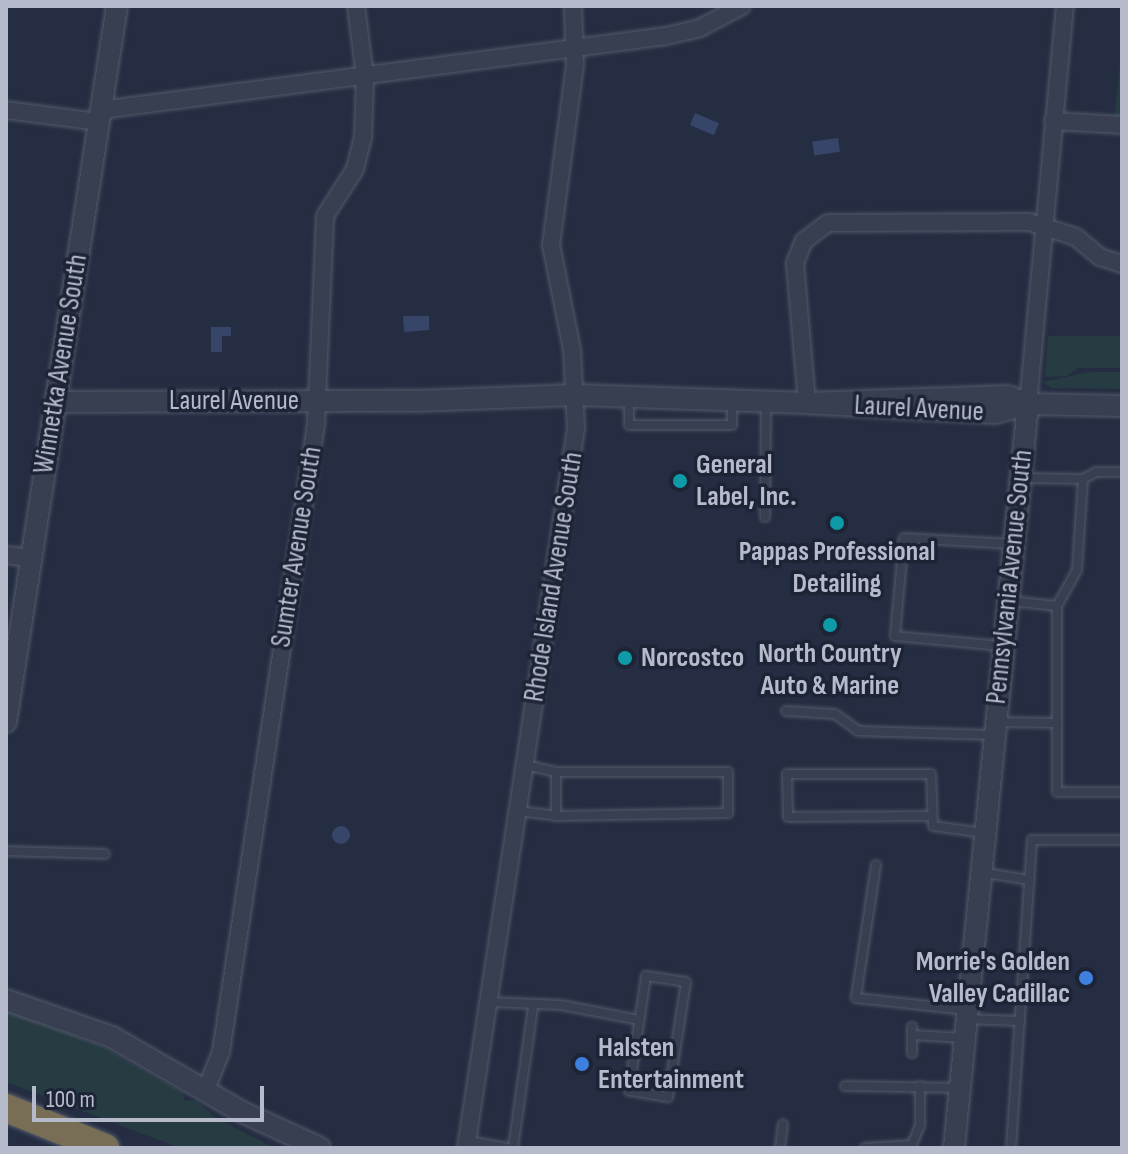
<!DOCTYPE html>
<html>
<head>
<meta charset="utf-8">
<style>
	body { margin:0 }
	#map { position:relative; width:1128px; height:1154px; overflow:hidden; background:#242d41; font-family:"Sofia Sans Condensed",sans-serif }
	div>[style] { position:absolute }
	.green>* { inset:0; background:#263b42 }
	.water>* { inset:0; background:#374569; transform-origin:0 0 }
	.round { border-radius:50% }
	.roads { filter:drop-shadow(0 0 2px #535a6b) drop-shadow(0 0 2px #535a6b) }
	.service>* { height:8px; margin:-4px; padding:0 4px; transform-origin:4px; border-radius:4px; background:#383f51 }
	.minor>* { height:16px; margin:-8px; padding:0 8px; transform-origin:8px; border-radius:8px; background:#383f51 }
	.tertiary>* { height:20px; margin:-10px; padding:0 10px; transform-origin:10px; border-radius:10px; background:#383f51 }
	.motorway>* { height:28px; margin:-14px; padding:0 14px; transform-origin:14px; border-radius:14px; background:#776e55 }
	.dots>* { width:22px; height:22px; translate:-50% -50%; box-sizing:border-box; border:4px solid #1d2436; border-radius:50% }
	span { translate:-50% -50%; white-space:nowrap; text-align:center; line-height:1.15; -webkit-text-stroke:7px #1d2436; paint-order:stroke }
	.street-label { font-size:28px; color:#b5bbcb }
	.poi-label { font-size:28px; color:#b5bbcb; font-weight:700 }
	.left { translate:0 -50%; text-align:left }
	.right { translate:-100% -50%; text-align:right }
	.frame { position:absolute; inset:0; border:8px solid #b5bbcb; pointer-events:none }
	.scale { position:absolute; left:32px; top:1086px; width:232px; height:36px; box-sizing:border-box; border:4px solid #b5bbcb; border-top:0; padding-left:10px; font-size:24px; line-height:28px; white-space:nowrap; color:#b5bbcb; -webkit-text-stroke:6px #1d2436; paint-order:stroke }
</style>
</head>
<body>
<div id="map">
	<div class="green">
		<div style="clip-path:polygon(1121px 53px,1122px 119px,1114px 119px)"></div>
		<div style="clip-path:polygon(1048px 336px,1122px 336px,1122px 368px,1078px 368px,1067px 376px,1045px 377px)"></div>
		<div style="clip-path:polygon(1089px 372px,1122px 372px,1122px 389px,1051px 388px,1042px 382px)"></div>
		<div style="clip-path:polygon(6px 1010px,106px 1048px,182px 1092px,185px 1100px,197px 1101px,213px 1116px,274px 1148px,180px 1148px,6px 1082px)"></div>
	</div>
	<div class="water">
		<div style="left:695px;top:113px;width:26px;height:13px;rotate:23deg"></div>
		<div style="left:838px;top:138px;width:14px;height:26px;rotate:82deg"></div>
		<div style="clip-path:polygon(403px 316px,429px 316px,429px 330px,404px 332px)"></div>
		<div style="clip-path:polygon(211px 327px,231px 327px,231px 336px,222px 336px,222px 352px,211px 352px)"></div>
		<div class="round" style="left:332px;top:826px;width:18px;height:18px"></div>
	</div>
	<div class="roads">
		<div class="service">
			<div style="left:629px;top:408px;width:17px;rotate:90deg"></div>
			<div style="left:629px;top:425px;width:103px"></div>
			<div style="left:732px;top:425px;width:23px;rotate:-90deg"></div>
			<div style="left:1023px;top:478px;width:60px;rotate:1deg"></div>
			<div style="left:1083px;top:479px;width:15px;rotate:-28deg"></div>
			<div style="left:1096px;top:472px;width:26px"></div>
			<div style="left:1083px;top:479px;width:91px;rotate:93.8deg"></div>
			<div style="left:1077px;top:570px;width:41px;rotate:119.1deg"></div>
			<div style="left:1057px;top:606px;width:186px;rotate:90deg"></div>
			<div style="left:1057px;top:792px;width:65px"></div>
			<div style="left:765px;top:517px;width:114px;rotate:-89.5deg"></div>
			<div style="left:1010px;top:601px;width:47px;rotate:6.1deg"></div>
			<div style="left:1002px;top:646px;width:107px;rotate:-174.7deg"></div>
			<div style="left:895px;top:636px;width:98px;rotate:-84.8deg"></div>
			<div style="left:904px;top:538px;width:108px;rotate:3.2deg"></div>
			<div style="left:786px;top:711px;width:49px;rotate:3.5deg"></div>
			<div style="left:835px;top:714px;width:29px;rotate:36deg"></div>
			<div style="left:858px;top:731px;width:135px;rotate:1.7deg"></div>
			<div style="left:998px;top:722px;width:59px;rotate:1deg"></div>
			<div style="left:518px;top:811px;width:38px;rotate:7deg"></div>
			<div style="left:556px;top:816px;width:172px;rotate:-1deg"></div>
			<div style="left:728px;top:813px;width:41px;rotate:-90deg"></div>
			<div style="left:728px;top:772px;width:172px;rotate:180deg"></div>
			<div style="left:556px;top:772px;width:32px;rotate:-167deg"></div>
			<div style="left:556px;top:816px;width:44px;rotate:-90deg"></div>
			<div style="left:931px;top:816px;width:143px;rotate:179.6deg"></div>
			<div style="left:788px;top:817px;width:43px;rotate:-91.3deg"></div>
			<div style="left:787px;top:774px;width:144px"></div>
			<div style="left:931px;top:774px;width:52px;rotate:87.8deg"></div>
			<div style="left:933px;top:826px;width:51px;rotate:7.8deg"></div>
			<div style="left:6px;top:851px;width:99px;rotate:1.7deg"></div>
			<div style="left:876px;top:865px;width:134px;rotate:98.6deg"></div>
			<div style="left:856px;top:998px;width:111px;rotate:6.2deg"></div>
			<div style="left:981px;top:872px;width:49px;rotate:9.5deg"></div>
			<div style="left:646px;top:976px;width:40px;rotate:8.5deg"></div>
			<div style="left:686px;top:982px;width:116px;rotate:98.9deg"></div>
			<div style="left:668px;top:1097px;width:39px;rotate:-171deg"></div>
			<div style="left:629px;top:1091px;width:116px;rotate:-81.6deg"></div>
			<div style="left:489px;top:1002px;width:72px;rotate:2.4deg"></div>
			<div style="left:561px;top:1005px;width:79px;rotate:10.9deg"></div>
			<div style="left:967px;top:1019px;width:53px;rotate:2.2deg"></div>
			<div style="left:912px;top:1035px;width:52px;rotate:3.3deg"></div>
			<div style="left:912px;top:1053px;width:26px;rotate:-90deg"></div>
			<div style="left:845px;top:1086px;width:114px;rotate:1deg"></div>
			<div style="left:468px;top:1141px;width:39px;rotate:10deg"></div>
			<div style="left:513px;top:1148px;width:141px;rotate:-81.9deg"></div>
			<div style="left:780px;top:1148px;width:24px;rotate:-83deg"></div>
			<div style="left:865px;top:1148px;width:47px;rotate:-3.7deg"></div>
			<div style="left:912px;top:1145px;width:22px;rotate:-68deg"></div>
			<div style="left:920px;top:1125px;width:39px;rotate:-90deg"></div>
			<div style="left:1011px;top:1148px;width:309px;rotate:-86.1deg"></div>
			<div style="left:1032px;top:840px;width:90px"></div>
		</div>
		<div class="minor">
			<div style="left:6px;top:110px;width:94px;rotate:7.4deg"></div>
			<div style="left:101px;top:110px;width:570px;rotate:-7.46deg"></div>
			<div style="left:666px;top:36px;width:35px;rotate:-13deg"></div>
			<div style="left:700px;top:28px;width:47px;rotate:-27.6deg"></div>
			<div style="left:1053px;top:121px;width:69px;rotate:3.3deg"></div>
			<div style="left:807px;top:403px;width:141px;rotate:-94.9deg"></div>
			<div style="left:795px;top:263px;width:24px;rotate:-68deg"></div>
			<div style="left:804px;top:241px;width:30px;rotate:-37deg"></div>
			<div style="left:828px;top:223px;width:201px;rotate:-0.3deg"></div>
			<div style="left:1029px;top:222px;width:49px;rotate:17.7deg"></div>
			<div style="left:1076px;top:237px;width:31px;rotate:40deg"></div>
			<div style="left:1100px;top:257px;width:23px;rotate:18deg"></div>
			<div style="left:1028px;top:404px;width:400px;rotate:-84.7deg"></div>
			<div style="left:6px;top:555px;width:25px;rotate:7deg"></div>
			<div style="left:205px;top:1092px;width:43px;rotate:-68.2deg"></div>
			<div style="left:221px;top:1052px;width:635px;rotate:-81.4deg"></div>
			<div style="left:316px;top:424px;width:208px;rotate:-87.5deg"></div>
			<div style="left:325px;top:216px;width:56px;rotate:-57.4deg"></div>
			<div style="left:355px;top:169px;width:32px;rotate:-76deg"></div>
			<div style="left:363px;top:138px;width:61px;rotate:-88.1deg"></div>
			<div style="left:365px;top:77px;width:72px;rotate:-97.2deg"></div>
			<div style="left:466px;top:1148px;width:728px;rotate:-81.31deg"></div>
			<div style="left:576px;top:428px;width:78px;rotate:-92.9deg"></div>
			<div style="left:572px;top:350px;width:107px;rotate:-101.3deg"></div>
			<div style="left:551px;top:245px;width:183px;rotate:-82.4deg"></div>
			<div style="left:575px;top:64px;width:58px;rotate:-92deg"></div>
		</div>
		<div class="tertiary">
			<div style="left:55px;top:402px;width:359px;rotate:-0.2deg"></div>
			<div style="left:414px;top:401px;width:162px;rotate:-2.1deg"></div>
			<div style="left:576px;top:395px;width:231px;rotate:2deg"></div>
			<div style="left:1028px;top:404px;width:34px;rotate:165deg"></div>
			<div style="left:995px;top:413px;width:188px;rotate:-177deg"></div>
			<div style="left:807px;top:403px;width:201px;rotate:-2deg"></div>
			<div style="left:1008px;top:396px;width:22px;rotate:22deg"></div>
			<div style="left:1028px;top:404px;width:94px;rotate:1.2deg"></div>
			<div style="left:6px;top:722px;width:725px;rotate:-81.19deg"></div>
			<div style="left:6px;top:1000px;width:112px;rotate:19.2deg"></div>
			<div style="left:112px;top:1037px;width:148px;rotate:30deg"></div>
			<div style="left:240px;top:1111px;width:88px;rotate:24.8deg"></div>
			<div style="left:954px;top:1148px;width:748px;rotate:-84.32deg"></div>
		</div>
		<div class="motorway">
			<div style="left:6px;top:1108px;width:107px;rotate:22deg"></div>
		</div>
	</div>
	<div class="dots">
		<div style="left:680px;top:481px;background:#0f9aa8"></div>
		<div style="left:837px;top:523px;background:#0f9aa8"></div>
		<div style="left:830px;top:625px;background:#0f9aa8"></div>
		<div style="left:625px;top:658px;background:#0f9aa8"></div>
		<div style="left:1086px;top:978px;background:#3f7fe0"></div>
		<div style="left:582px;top:1064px;background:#3f7fe0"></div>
	</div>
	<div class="street-label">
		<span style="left:61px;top:364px;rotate:-81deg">Winnetka Avenue South</span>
		<span style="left:234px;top:401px">Laurel Avenue</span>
		<span style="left:919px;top:409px;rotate:3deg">Laurel Avenue</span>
		<span style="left:297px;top:547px;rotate:-81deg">Sumter Avenue South</span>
		<span style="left:554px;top:577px;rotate:-81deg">Rhode Island Avenue South</span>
		<span style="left:1010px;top:577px;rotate:-84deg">Pennsylvania Avenue South</span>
	</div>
	<div class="poi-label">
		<span class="left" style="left:696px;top:481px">General<br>Label, Inc.</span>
		<span style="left:837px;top:568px">Pappas Professional<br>Detailing</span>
		<span style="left:830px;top:670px">North Country<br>Auto &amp; Marine</span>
		<span class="left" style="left:641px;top:658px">Norcostco</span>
		<span class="right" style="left:1070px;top:978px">Morrie's Golden<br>Valley Cadillac</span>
		<span class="left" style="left:598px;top:1064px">Halsten<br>Entertainment</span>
	</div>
	<div class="frame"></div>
	<div class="scale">100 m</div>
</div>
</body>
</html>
